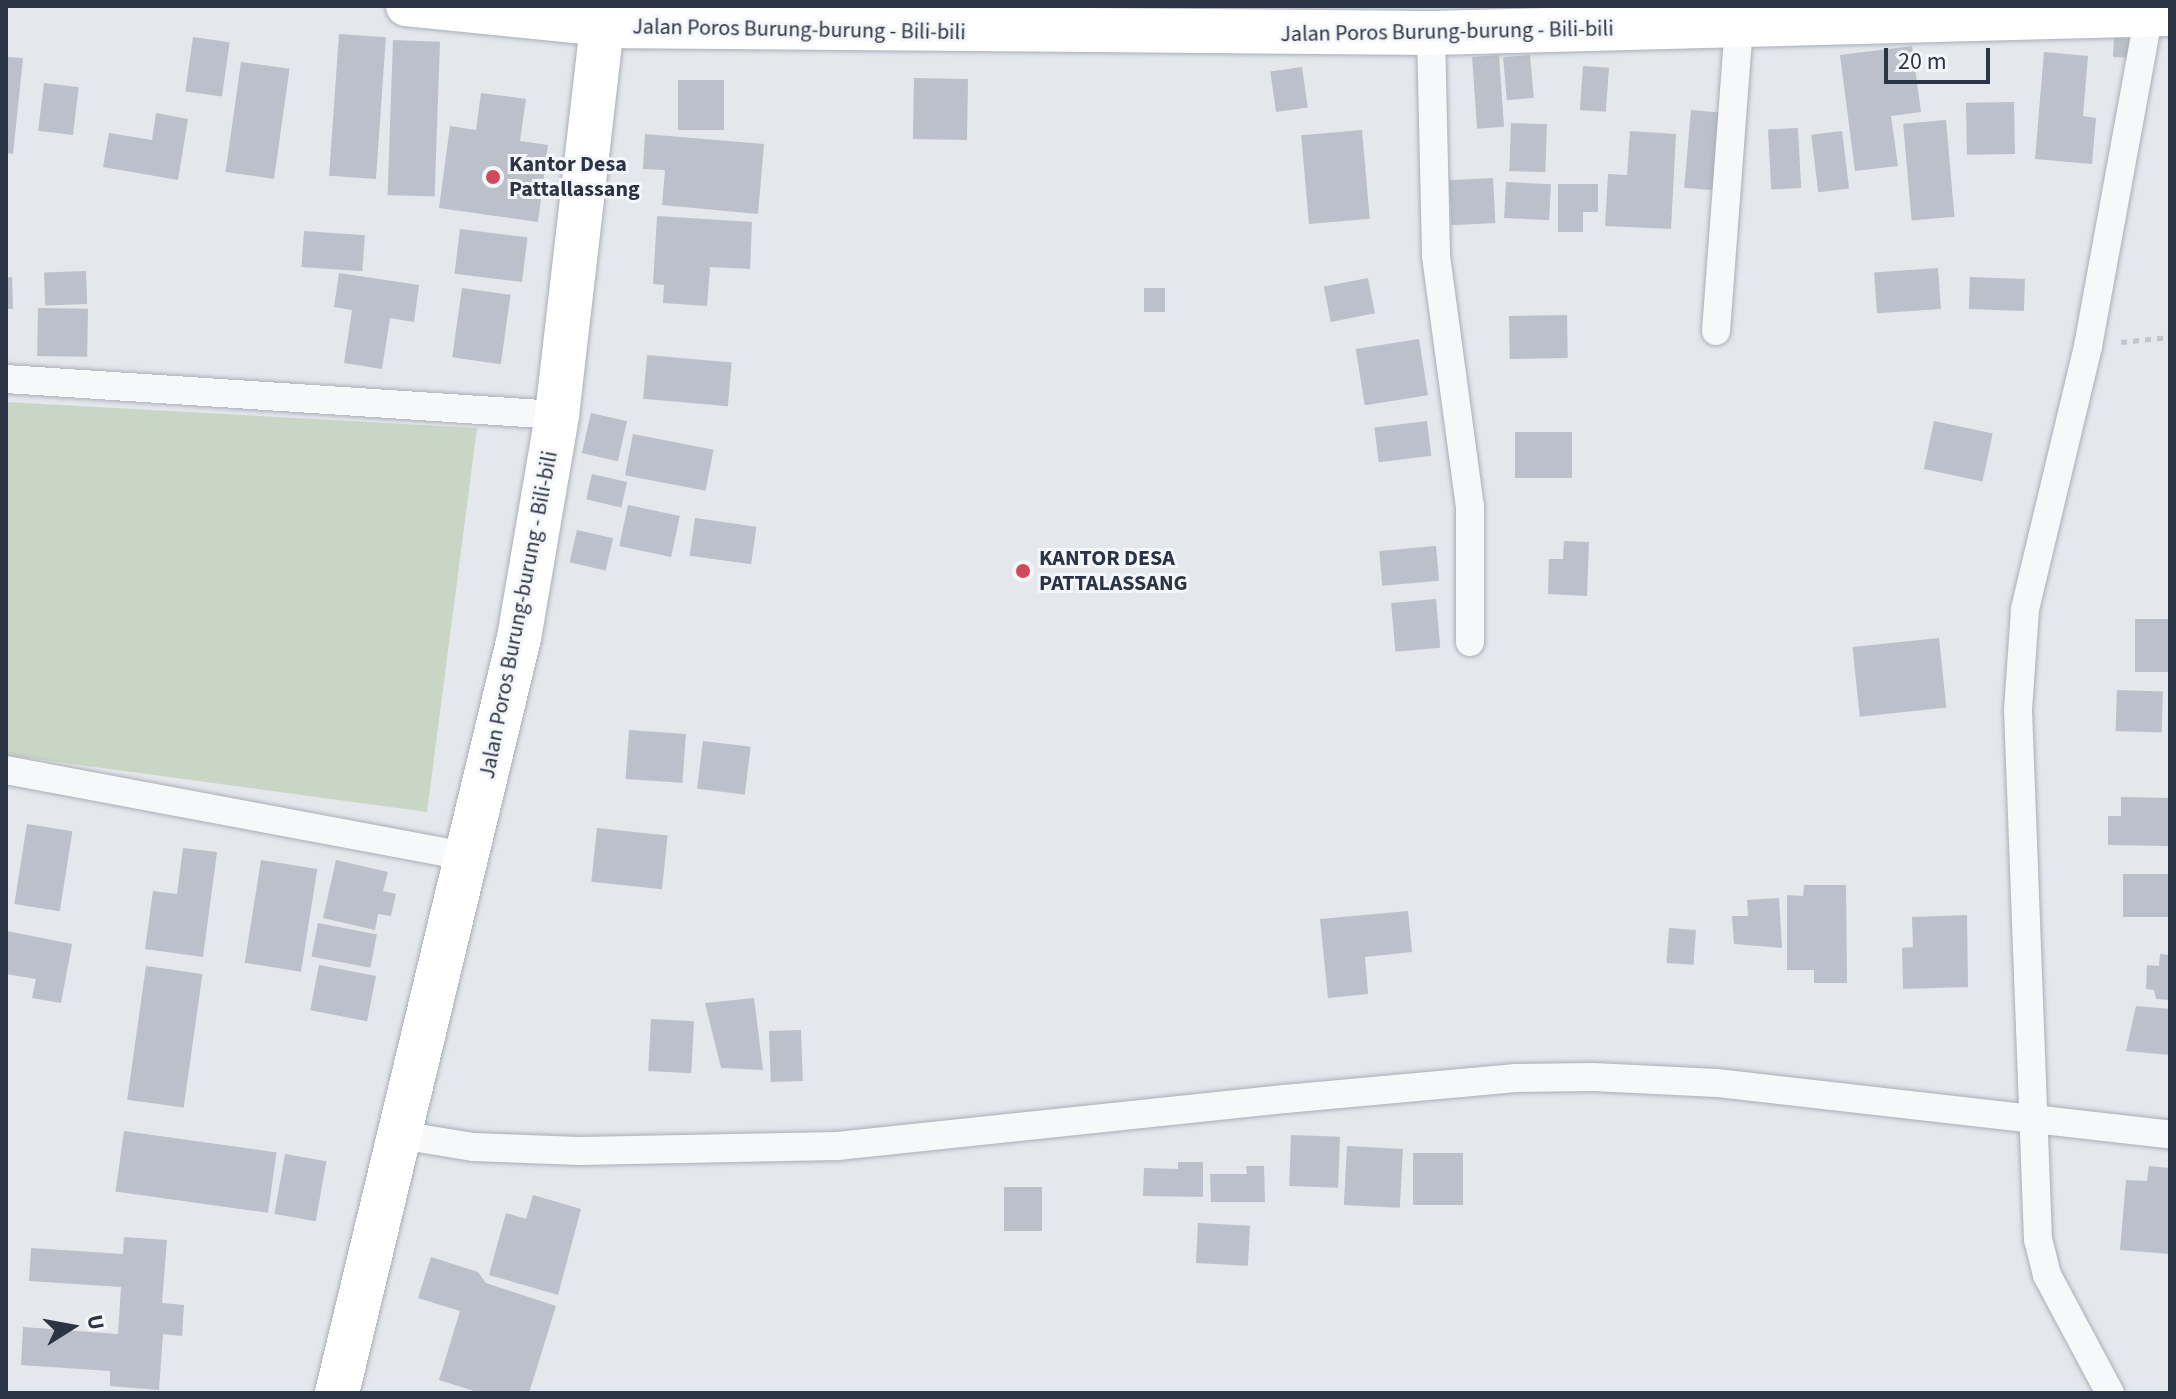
<!DOCTYPE html>
<html>
<head>
<meta charset="utf-8">
<style>
	body { margin:0 }
	#map { position:relative; width:2176px; height:1399px; overflow:hidden; background:#e4e7ec; font-family:"Source Sans 3",sans-serif }
	div>[style] { position:absolute }
	.green>* { inset:0; background:#c9d6c5 }
	.building>* { inset:0; background:#bbc0ca; transform-origin:0 0 }
	.path>* { height:5px; margin-top:-2.5px; transform-origin:0; background:repeating-linear-gradient(90deg,#c2c5cb 0 6px,transparent 0 12px) }
	.roads { filter:drop-shadow(0 0 2px #a9aeb7) drop-shadow(0 0 2px #a9aeb7) }
	.minor>* { height:28px; margin:-14px; padding:0 14px; transform-origin:14px; border-radius:14px; background:#f7f8fa }
	.secondary>* { height:40px; margin:-20px; padding:0 20px; transform-origin:20px; border-radius:20px; background:#fff }
	.primary>* { height:44px; margin:-22px; padding:0 22px; transform-origin:22px; border-radius:22px; background:#fff }
	.dots>* { width:22px; height:22px; translate:-50% -50%; box-sizing:border-box; border:4px solid #f4f6f9; border-radius:50% }
	span { translate:-50% -50%; white-space:nowrap; text-align:center; line-height:1.15; -webkit-text-stroke:6px #f4f6f9; paint-order:stroke }
	.street-label { font-size:22px; color:#2b3445 }
	.poi-label { font-size:22px; color:#2b3445; font-weight:700 }
	.left { translate:0 -50%; text-align:left }
	.frame { position:absolute; inset:0; border:8px solid #2b3445; pointer-events:none }
	.north { position:absolute; left:32px; top:1287px; width:80px; height:80px; -webkit-text-stroke:6px #f4f6f9; paint-order:stroke; rotate:79deg; font-size:22px; font-weight:700; line-height:32px; text-align:center; color:#2b3445 }
	.north::after { content:''; display:block; margin:auto; width:28px; height:36px; background:#2b3445; clip-path:polygon(50% 0,100% 100%,50% 72%,0 100%) }
	.scale { position:absolute; left:1884px; top:48px; width:106px; height:36px; box-sizing:border-box; border:4px solid #2b3445; border-top:0; padding-left:10px; font-size:24px; line-height:28px; white-space:nowrap; color:#2b3445; -webkit-text-stroke:6px #f4f6f9; paint-order:stroke }
</style>
</head>
<body>
<div id="map">
	<div class="green">
		<div style="clip-path:polygon(6px 402px,477px 428px,427px 812px,6px 755px)"></div>
	</div>
	<div class="building">
		<div style="left:339px;top:34px;width:47px;height:142px;rotate:4deg"></div>
		<div style="left:193px;top:37px;width:37px;height:55px;rotate:8deg"></div>
		<div style="left:2114px;top:38px;width:19px;height:19px;rotate:3deg"></div>
		<div style="left:393px;top:40px;width:47px;height:155px;rotate:2deg"></div>
		<div style="clip-path:polygon(1912px 46px,1921px 112px,1891px 116px,1898px 166px,1855px 171px,1840px 55px)"></div>
		<div style="clip-path:polygon(2044px 52px,2088px 56px,2083px 116px,2096px 118px,2092px 164px,2035px 159px)"></div>
		<div style="left:1499px;top:55px;width:72px;height:27px;rotate:86deg"></div>
		<div style="left:1530px;top:55px;width:43px;height:27px;rotate:85deg"></div>
		<div style="clip-path:polygon(6px 57px,23px 58px,13px 154px,6px 153px)"></div>
		<div style="left:241px;top:62px;width:49px;height:111px;rotate:8deg"></div>
		<div style="left:1583px;top:66px;width:26px;height:44px;rotate:4deg"></div>
		<div style="left:1302px;top:67px;width:41px;height:32px;rotate:82deg"></div>
		<div style="left:914px;top:78px;width:54px;height:61px;rotate:1deg"></div>
		<div style="left:678px;top:80px;width:46px;height:50px"></div>
		<div style="left:44px;top:83px;width:35px;height:48px;rotate:7deg"></div>
		<div style="clip-path:polygon(481px 93px,526px 99px,520px 141px,548px 145px,538px 222px,439px 208px,450px 126px,476px 130px)"></div>
		<div style="left:2014px;top:102px;width:52px;height:48px;rotate:89deg"></div>
		<div style="left:1691px;top:110px;width:32px;height:78px;rotate:5deg"></div>
		<div style="clip-path:polygon(156px 113px,188px 119px,178px 180px,103px 167px,109px 133px,152px 140px)"></div>
		<div style="left:1946px;top:120px;width:97px;height:43px;rotate:85deg"></div>
		<div style="left:1511px;top:123px;width:36px;height:48px;rotate:2deg"></div>
		<div style="left:1798px;top:128px;width:60px;height:30px;rotate:87deg"></div>
		<div style="left:1362px;top:130px;width:89px;height:61px;rotate:85deg"></div>
		<div style="clip-path:polygon(1630px 131px,1676px 134px,1671px 229px,1605px 226px,1608px 174px,1627px 175px)"></div>
		<div style="left:1842px;top:131px;width:58px;height:31px;rotate:83deg"></div>
		<div style="clip-path:polygon(645px 134px,764px 144px,758px 214px,662px 205px,665px 170px,643px 169px)"></div>
		<div style="left:1493px;top:178px;width:45px;height:44px;rotate:87deg"></div>
		<div style="left:1506px;top:182px;width:45px;height:36px;rotate:3deg"></div>
		<div style="clip-path:polygon(1558px 184px,1598px 184px,1598px 212px,1583px 212px,1583px 232px,1558px 232px)"></div>
		<div style="clip-path:polygon(657px 216px,752px 222px,750px 269px,710px 267px,707px 306px,663px 303px,664px 285px,653px 284px)"></div>
		<div style="left:460px;top:229px;width:68px;height:45px;rotate:7deg"></div>
		<div style="left:304px;top:231px;width:61px;height:36px;rotate:4deg"></div>
		<div style="left:1938px;top:268px;width:41px;height:64px;rotate:86deg"></div>
		<div style="left:86px;top:271px;width:33px;height:42px;rotate:88deg"></div>
		<div style="clip-path:polygon(339px 273px,419px 285px,414px 322px,390px 318px,382px 369px,344px 363px,352px 310px,334px 307px)"></div>
		<div style="clip-path:polygon(12px 277px,13px 309px,6px 309px,6px 278px)"></div>
		<div style="left:1970px;top:277px;width:55px;height:32px;rotate:2deg"></div>
		<div style="left:1368px;top:278px;width:36px;height:45px;rotate:79deg"></div>
		<div style="left:462px;top:288px;width:49px;height:70px;rotate:8deg"></div>
		<div style="left:1165px;top:288px;width:24px;height:21px;rotate:90deg"></div>
		<div style="left:38px;top:308px;width:50px;height:48px;rotate:1deg"></div>
		<div style="left:1567px;top:315px;width:43px;height:58px;rotate:89deg"></div>
		<div style="left:1419px;top:339px;width:57px;height:64px;rotate:81deg"></div>
		<div style="left:647px;top:355px;width:85px;height:44px;rotate:5deg"></div>
		<div style="left:591px;top:413px;width:37px;height:41px;rotate:13deg"></div>
		<div style="left:1427px;top:421px;width:35px;height:53px;rotate:83deg"></div>
		<div style="left:1934px;top:421px;width:60px;height:49px;rotate:12deg"></div>
		<div style="left:1515px;top:432px;width:57px;height:46px"></div>
		<div style="left:633px;top:434px;width:82px;height:42px;rotate:11deg"></div>
		<div style="left:592px;top:474px;width:36px;height:26px;rotate:13deg"></div>
		<div style="left:628px;top:505px;width:53px;height:42px;rotate:12deg"></div>
		<div style="left:695px;top:518px;width:62px;height:38px;rotate:8deg"></div>
		<div style="left:577px;top:530px;width:37px;height:33px;rotate:13deg"></div>
		<div style="clip-path:polygon(1564px 541px,1589px 542px,1587px 596px,1548px 594px,1549px 559px,1563px 559px)"></div>
		<div style="left:1436px;top:546px;width:35px;height:57px;rotate:85deg"></div>
		<div style="left:1436px;top:599px;width:49px;height:45px;rotate:85deg"></div>
		<div style="left:2135px;top:619px;width:35px;height:53px"></div>
		<div style="left:1939px;top:638px;width:70px;height:87px;rotate:84deg"></div>
		<div style="left:2117px;top:690px;width:46px;height:41px;rotate:2deg"></div>
		<div style="left:629px;top:730px;width:57px;height:49px;rotate:4deg"></div>
		<div style="left:703px;top:741px;width:48px;height:48px;rotate:7deg"></div>
		<div style="clip-path:polygon(2121px 797px,2170px 798px,2170px 846px,2108px 845px,2108px 816px,2121px 816px)"></div>
		<div style="left:27px;top:824px;width:46px;height:81px;rotate:9deg"></div>
		<div style="left:597px;top:828px;width:71px;height:54px;rotate:6deg"></div>
		<div style="clip-path:polygon(183px 848px,217px 852px,203px 957px,145px 949px,153px 891px,177px 894px)"></div>
		<div style="left:261px;top:860px;width:57px;height:104px;rotate:9deg"></div>
		<div style="clip-path:polygon(336px 860px,388px 872px,383px 891px,396px 894px,391px 916px,378px 914px,375px 930px,323px 918px)"></div>
		<div style="left:2170px;top:874px;width:43px;height:47px;rotate:90deg"></div>
		<div style="clip-path:polygon(1804px 885px,1846px 885px,1847px 983px,1814px 983px,1814px 970px,1787px 970px,1787px 895px,1803px 896px)"></div>
		<div style="clip-path:polygon(1779px 898px,1782px 948px,1734px 944px,1732px 916px,1748px 916px,1747px 900px)"></div>
		<div style="clip-path:polygon(1408px 911px,1412px 952px,1365px 957px,1368px 994px,1328px 998px,1320px 919px)"></div>
		<div style="clip-path:polygon(1967px 915px,1968px 987px,1903px 989px,1902px 948px,1913px 947px,1912px 917px)"></div>
		<div style="left:318px;top:923px;width:60px;height:34px;rotate:11deg"></div>
		<div style="left:1669px;top:928px;width:27px;height:35px;rotate:4deg"></div>
		<div style="clip-path:polygon(7px 931px,72px 944px,61px 1003px,32px 998px,36px 979px,6px 974px)"></div>
		<div style="clip-path:polygon(2160px 954px,2170px 955px,2170px 1000px,2156px 999px,2154px 990px,2146px 989px,2147px 965px,2159px 966px)"></div>
		<div style="left:319px;top:965px;width:58px;height:46px;rotate:11deg"></div>
		<div style="left:146px;top:966px;width:57px;height:135px;rotate:8deg"></div>
		<div style="clip-path:polygon(754px 998px,763px 1070px,721px 1068px,705px 1003px)"></div>
		<div style="clip-path:polygon(2136px 1006px,2170px 1009px,2170px 1055px,2126px 1051px)"></div>
		<div style="left:651px;top:1019px;width:43px;height:52px;rotate:3deg"></div>
		<div style="left:801px;top:1030px;width:51px;height:32px;rotate:88deg"></div>
		<div style="left:124px;top:1131px;width:154px;height:61px;rotate:8deg"></div>
		<div style="left:1291px;top:1135px;width:49px;height:51px;rotate:2deg"></div>
		<div style="left:1347px;top:1146px;width:56px;height:59px;rotate:3deg"></div>
		<div style="left:1413px;top:1153px;width:50px;height:52px"></div>
		<div style="left:285px;top:1154px;width:42px;height:61px;rotate:10deg"></div>
		<div style="clip-path:polygon(1178px 1162px,1203px 1162px,1203px 1197px,1143px 1196px,1144px 1168px,1178px 1169px)"></div>
		<div style="clip-path:polygon(1246px 1166px,1264px 1166px,1265px 1202px,1211px 1202px,1210px 1174px,1247px 1174px)"></div>
		<div style="clip-path:polygon(2149px 1166px,2170px 1168px,2170px 1254px,2120px 1250px,2126px 1180px,2147px 1181px)"></div>
		<div style="left:1004px;top:1187px;width:38px;height:44px"></div>
		<div style="clip-path:polygon(533px 1195px,581px 1209px,558px 1295px,489px 1275px,506px 1213px,526px 1219px)"></div>
		<div style="left:1198px;top:1223px;width:52px;height:40px;rotate:3deg"></div>
		<div style="clip-path:polygon(124px 1237px,167px 1240px,162px 1303px,184px 1305px,182px 1336px,163px 1334px,159px 1390px,110px 1386px,110px 1371px,21px 1365px,23px 1327px,118px 1334px,121px 1287px,29px 1281px,31px 1248px,123px 1254px)"></div>
		<div style="clip-path:polygon(431px 1257px,478px 1272px,486px 1283px,556px 1306px,529px 1393px,480px 1393px,439px 1380px,460px 1311px,418px 1298px)"></div>
	</div>
	<div class="path">
		<div style="left:2121px;top:342px;width:49px;rotate:-5.8deg"></div>
	</div>
	<div class="roads">
		<div class="minor">
			<div style="left:1431px;top:33px;width:223px;rotate:88.7deg"></div>
			<div style="left:1436px;top:256px;width:252px;rotate:82.3deg"></div>
			<div style="left:1470px;top:506px;width:136px;rotate:90deg"></div>
			<div style="left:1716px;top:331px;width:304px;rotate:-85.7deg"></div>
			<div style="left:6px;top:379px;width:552px;rotate:3.74deg"></div>
			<div style="left:6px;top:770px;width:472px;rotate:10.6deg"></div>
			<div style="left:400px;top:1135px;width:74px;rotate:9.3deg"></div>
			<div style="left:473px;top:1147px;width:107px;rotate:2.1deg"></div>
			<div style="left:580px;top:1151px;width:257px;rotate:-1.1deg"></div>
			<div style="left:837px;top:1146px;width:450px;rotate:-6deg"></div>
			<div style="left:1285px;top:1099px;width:232px;rotate:-5.2deg"></div>
			<div style="left:1516px;top:1078px;width:77px;rotate:-0.7deg"></div>
			<div style="left:1593px;top:1077px;width:124px;rotate:2.8deg"></div>
			<div style="left:1717px;top:1083px;width:456px;rotate:6.5deg"></div>
			<div style="left:2110px;top:1393px;width:134px;rotate:-118.1deg"></div>
			<div style="left:2047px;top:1275px;width:36px;rotate:-104deg"></div>
			<div style="left:2038px;top:1240px;width:530px;rotate:-92.16deg"></div>
			<div style="left:2018px;top:710px;width:101px;rotate:-86deg"></div>
			<div style="left:2025px;top:609px;width:270px;rotate:-76.5deg"></div>
			<div style="left:2088px;top:346px;width:337px;rotate:-79.6deg"></div>
		</div>
		<div class="secondary">
			<div style="left:406px;top:6px;width:197px;rotate:5.8deg"></div>
		</div>
		<div class="primary">
			<div style="left:337px;top:1393px;width:777px;rotate:-76.45deg"></div>
			<div style="left:519px;top:638px;width:226px;rotate:-80.3deg"></div>
			<div style="left:557px;top:415px;width:392px;rotate:-83.4deg"></div>
			<div style="left:602px;top:26px;width:829px;rotate:0.48deg"></div>
			<div style="left:1431px;top:33px;width:739px;rotate:-1.47deg"></div>
		</div>
	</div>
	<div class="dots">
		<div style="left:493px;top:177px;background:#d1495b"></div>
		<div style="left:1023px;top:571px;background:#d1495b"></div>
	</div>
	<div class="street-label">
		<span style="left:799px;top:30px;rotate:1deg">Jalan Poros Burung-burung - Bili-bili</span>
		<span style="left:1447px;top:32px;rotate:-1deg">Jalan Poros Burung-burung - Bili-bili</span>
		<span style="left:519px;top:615px;rotate:-79deg">Jalan Poros Burung-burung - Bili-bili</span>
	</div>
	<div class="poi-label">
		<span class="left" style="left:509px;top:177px">Kantor Desa<br>Pattallassang</span>
		<span class="left" style="left:1039px;top:571px">KANTOR DESA<br>PATTALASSANG</span>
	</div>
	<div class="frame"></div>
	<div class="north">U</div>
	<div class="scale">20 m</div>
</div>
</body>
</html>
